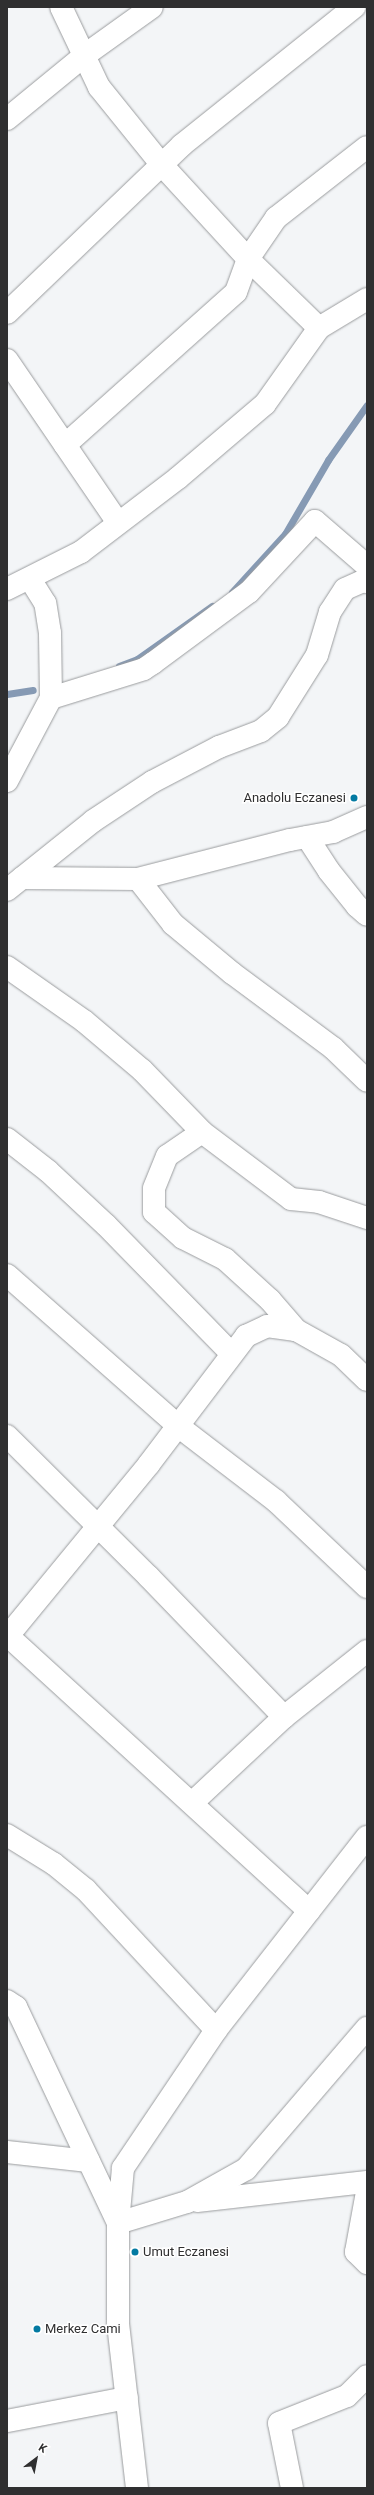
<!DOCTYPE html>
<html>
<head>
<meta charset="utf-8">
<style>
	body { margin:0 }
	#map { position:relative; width:374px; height:2495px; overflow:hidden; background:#f3f5f7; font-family:Roboto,sans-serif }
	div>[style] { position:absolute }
	.stream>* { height:7px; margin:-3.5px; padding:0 3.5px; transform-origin:3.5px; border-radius:3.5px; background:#869ab4 }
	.roads { filter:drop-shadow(0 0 1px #9a9c9e) drop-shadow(0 0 1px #9a9c9e) }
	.minor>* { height:22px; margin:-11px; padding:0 11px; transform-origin:11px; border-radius:11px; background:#fff }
	.dots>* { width:11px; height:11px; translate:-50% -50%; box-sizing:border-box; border:2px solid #fff; border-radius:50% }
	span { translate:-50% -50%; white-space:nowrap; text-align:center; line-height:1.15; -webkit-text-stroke:3px #fff; paint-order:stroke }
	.poi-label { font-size:13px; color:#2f2f30 }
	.right { translate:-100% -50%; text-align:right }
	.left { translate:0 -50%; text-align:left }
	.frame { position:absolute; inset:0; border:8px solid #2f2f30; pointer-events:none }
	.north { position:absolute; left:16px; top:2439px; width:40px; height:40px; -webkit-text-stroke:3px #fff; paint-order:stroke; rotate:32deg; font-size:11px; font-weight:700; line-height:16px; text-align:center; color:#2f2f30 }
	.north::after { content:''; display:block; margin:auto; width:14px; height:18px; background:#2f2f30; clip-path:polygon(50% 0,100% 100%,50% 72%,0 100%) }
</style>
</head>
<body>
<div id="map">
	<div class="stream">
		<div style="left:232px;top:592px;width:79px;rotate:-47.6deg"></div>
		<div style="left:285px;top:534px;width:86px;rotate:-59.8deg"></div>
		<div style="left:328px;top:460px;width:67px;rotate:-54.7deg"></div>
		<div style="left:119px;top:666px;width:19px;rotate:-21deg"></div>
		<div style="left:137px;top:659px;width:92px;rotate:-35.2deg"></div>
		<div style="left:7px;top:694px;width:26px;rotate:-9deg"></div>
	</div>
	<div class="roads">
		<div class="minor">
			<div style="left:61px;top:7px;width:89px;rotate:64.6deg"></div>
			<div style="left:99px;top:87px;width:100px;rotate:51.1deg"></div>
			<div style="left:162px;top:165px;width:127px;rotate:47.5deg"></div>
			<div style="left:248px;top:259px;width:99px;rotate:44.2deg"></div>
			<div style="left:7px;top:119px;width:101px;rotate:-39.4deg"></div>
			<div style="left:85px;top:55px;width:82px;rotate:-35.6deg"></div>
			<div style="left:7px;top:313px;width:243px;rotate:-43.8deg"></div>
			<div style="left:182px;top:145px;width:221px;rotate:-38.7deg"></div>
			<div style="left:7px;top:360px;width:197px;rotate:55.7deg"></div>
			<div style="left:65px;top:445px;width:229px;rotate:-41.8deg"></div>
			<div style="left:236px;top:292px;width:35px;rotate:-70deg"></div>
			<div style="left:248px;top:259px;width:50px;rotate:-55.7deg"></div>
			<div style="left:276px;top:218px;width:115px;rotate:-38deg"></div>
			<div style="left:7px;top:589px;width:83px;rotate:-26.6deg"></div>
			<div style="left:81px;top:552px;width:122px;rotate:-37.3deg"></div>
			<div style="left:178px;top:478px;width:114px;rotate:-40.4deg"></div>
			<div style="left:265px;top:404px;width:93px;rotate:-54.6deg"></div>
			<div style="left:319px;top:328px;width:56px;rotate:-31.1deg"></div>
			<div style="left:51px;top:698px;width:97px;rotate:-17.3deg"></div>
			<div style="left:144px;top:669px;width:11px;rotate:-34deg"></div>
			<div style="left:153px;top:663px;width:119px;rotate:-36.5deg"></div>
			<div style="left:249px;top:592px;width:97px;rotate:-47.1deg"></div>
			<div style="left:315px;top:521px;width:69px;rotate:40.9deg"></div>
			<div style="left:7px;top:781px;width:94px;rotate:-62.1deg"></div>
			<div style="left:51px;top:698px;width:65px;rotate:-90.9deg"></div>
			<div style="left:50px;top:633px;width:30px;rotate:-99deg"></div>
			<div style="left:45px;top:603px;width:28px;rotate:-122deg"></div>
			<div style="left:307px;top:837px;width:40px;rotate:57.1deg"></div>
			<div style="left:329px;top:871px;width:45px;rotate:51.3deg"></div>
			<div style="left:357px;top:906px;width:13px;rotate:42deg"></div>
			<div style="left:22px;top:878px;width:116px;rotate:0.5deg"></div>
			<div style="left:138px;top:879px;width:157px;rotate:-14.4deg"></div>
			<div style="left:290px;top:840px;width:44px;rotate:-10.5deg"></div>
			<div style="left:333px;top:832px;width:37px;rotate:-24deg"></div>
			<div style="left:138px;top:879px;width:57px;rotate:52.1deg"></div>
			<div style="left:173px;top:924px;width:77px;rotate:39.7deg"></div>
			<div style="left:232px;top:973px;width:126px;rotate:36.6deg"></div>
			<div style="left:333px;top:1048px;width:47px;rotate:44.1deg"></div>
			<div style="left:7px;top:890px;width:110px;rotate:-38.7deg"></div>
			<div style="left:93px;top:821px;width:71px;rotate:-33.5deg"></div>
			<div style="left:152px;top:782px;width:76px;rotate:-27.6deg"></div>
			<div style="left:219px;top:747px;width:45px;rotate:-20.9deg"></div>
			<div style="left:261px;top:731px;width:22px;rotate:-39deg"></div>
			<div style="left:278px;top:717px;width:73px;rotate:-57.8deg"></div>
			<div style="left:317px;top:655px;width:45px;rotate:-73.2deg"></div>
			<div style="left:330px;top:612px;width:27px;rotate:-57deg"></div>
			<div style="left:345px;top:589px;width:20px;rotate:-24deg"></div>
			<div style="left:363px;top:581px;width:4px;rotate:14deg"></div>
			<div style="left:7px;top:967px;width:94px;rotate:35deg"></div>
			<div style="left:84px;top:1021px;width:76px;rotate:40.2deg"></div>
			<div style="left:142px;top:1070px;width:86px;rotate:45.9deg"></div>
			<div style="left:202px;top:1132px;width:111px;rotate:37deg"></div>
			<div style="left:291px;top:1199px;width:28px;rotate:6deg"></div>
			<div style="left:319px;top:1202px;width:51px;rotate:18.4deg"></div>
			<div style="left:202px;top:1132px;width:42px;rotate:145.6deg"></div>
			<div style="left:167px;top:1156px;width:35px;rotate:112deg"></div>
			<div style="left:154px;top:1189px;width:23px;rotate:90deg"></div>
			<div style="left:154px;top:1212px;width:39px;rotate:42deg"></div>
			<div style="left:183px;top:1238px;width:47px;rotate:26.6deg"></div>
			<div style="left:225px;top:1259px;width:61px;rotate:42.3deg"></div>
			<div style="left:270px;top:1300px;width:40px;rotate:49deg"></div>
			<div style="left:7px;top:1139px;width:52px;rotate:38deg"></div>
			<div style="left:48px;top:1171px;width:79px;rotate:43deg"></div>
			<div style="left:106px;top:1225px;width:179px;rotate:45.7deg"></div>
			<div style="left:7px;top:1275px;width:228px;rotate:41.4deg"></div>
			<div style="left:178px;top:1426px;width:123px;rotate:37.4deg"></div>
			<div style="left:276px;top:1501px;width:125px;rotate:43.4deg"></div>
			<div style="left:7px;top:1436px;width:199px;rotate:44.8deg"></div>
			<div style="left:148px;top:1576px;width:196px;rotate:46deg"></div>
			<div style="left:7px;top:1635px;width:409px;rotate:42.4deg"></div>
			<div style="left:7px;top:1637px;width:224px;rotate:-50.6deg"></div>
			<div style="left:149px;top:1464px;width:161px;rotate:-52.8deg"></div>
			<div style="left:246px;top:1336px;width:23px;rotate:-25deg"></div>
			<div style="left:267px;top:1326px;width:29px;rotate:8deg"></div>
			<div style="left:296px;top:1330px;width:51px;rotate:29.1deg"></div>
			<div style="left:341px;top:1355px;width:36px;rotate:44deg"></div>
			<div style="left:192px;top:1803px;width:126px;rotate:-43.1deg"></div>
			<div style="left:284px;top:1717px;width:106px;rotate:-38.5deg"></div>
			<div style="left:7px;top:1835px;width:55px;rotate:31.7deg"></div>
			<div style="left:54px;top:1864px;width:41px;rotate:39.1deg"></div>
			<div style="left:86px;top:1890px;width:191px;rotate:47.1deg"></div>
			<div style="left:7px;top:2001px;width:11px;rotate:34deg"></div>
			<div style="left:16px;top:2007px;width:237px;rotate:64.7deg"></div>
			<div style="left:7px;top:2152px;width:82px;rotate:6.3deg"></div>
			<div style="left:367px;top:2192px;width:61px;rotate:100.4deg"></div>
			<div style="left:356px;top:2252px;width:16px;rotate:45deg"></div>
			<div style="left:197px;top:2201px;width:171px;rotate:-6.4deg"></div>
			<div style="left:118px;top:2223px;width:72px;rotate:-16.9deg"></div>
			<div style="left:187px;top:2202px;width:68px;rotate:-29.2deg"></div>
			<div style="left:246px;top:2169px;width:186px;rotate:-49.4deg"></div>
			<div style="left:7px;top:2421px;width:122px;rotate:-10.9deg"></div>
			<div style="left:137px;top:2488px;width:166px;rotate:-96.6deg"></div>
			<div style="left:118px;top:2323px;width:100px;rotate:-90deg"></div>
			<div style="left:118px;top:2223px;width:55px;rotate:-84.8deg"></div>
			<div style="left:123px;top:2168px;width:166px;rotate:-56deg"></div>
			<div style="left:216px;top:2030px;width:245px;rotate:-52deg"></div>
			<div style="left:292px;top:2488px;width:66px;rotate:-101.3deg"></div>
			<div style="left:279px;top:2423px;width:73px;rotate:-21.7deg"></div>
			<div style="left:347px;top:2396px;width:28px;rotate:-45deg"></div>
		</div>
	</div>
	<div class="dots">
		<div style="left:354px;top:798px;background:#037aa2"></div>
		<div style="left:135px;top:2252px;background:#037aa2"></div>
		<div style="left:37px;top:2329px;background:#037aa2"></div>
	</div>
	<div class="poi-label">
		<span class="right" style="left:346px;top:798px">Anadolu Eczanesi</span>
		<span class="left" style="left:143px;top:2252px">Umut Eczanesi</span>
		<span class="left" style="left:45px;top:2329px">Merkez Cami</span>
	</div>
	<div class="frame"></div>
	<div class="north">K</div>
</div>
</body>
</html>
